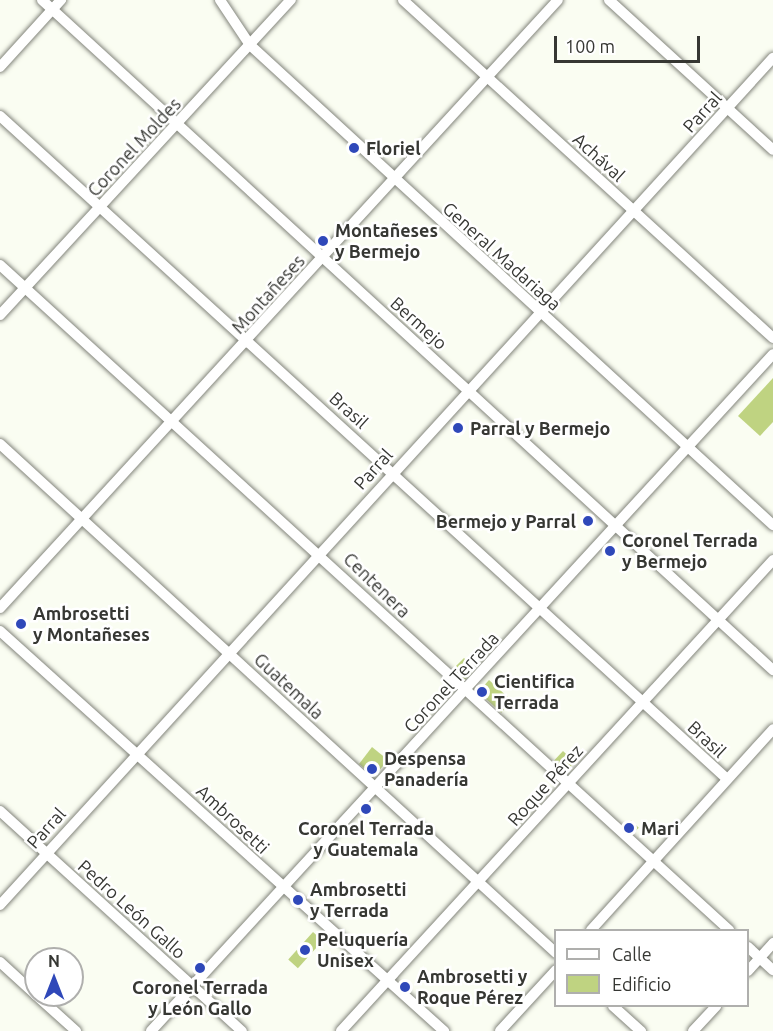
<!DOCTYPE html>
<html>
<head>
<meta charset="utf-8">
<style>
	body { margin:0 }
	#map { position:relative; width:773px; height:1031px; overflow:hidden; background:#fafdf2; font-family:Ubuntu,sans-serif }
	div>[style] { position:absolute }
	.building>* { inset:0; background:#bfd381; transform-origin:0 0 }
	.roads { filter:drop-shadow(0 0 2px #83857c) drop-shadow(0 0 2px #83857c) }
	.minor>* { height:10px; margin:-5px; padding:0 5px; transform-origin:5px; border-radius:5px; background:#fff }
	.dots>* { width:16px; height:16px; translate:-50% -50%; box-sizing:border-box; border:3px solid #fff; border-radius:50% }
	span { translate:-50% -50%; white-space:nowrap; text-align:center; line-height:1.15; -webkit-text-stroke:5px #fff; paint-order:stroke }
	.street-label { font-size:18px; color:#363733 }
	.poi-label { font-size:18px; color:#363733; font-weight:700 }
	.left { translate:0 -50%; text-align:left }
	.right { translate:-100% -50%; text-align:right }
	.legend { position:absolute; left:554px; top:929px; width:195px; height:78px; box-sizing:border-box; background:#fff; border:2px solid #afafad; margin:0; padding:8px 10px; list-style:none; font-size:18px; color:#363733 }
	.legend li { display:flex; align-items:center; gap:12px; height:30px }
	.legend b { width:30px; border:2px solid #afafad }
	.north { position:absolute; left:24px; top:947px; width:60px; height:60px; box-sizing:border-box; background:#fff; border:2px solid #afafad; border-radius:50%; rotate:0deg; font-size:16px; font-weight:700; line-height:24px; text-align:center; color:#363733 }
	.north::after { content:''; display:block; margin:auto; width:21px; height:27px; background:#2f48b9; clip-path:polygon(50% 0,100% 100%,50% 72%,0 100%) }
	.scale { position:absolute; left:554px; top:36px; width:146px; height:27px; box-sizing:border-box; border:3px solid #363733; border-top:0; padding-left:8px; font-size:18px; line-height:21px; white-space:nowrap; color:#363733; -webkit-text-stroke:4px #fff; paint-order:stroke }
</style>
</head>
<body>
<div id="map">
	<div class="building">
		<div style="clip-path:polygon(773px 378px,773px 422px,760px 436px,738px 416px)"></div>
		<div style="left:464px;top:658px;width:16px;height:18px;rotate:45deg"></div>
		<div style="left:489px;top:680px;width:31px;height:16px;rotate:42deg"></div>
		<div style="clip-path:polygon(372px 747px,388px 760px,378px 772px,369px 772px,359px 764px)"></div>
		<div style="left:563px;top:751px;width:16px;height:13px;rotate:43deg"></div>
		<div style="left:631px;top:820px;width:11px;height:8px;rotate:45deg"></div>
		<div style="left:313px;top:932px;width:13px;height:37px;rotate:42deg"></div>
	</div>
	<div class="roads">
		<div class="minor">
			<div style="left:42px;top:0;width:992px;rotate:42.51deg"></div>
			<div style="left:220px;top:0;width:54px;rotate:56.3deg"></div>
			<div style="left:250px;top:45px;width:710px;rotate:42.55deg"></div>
			<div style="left:403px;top:0;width:501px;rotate:42.41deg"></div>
			<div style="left:609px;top:0;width:222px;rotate:42.4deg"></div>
			<div style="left:0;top:67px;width:91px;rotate:-47.7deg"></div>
			<div style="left:0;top:116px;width:984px;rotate:42.36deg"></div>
			<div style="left:0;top:265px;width:987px;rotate:42.37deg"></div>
			<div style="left:0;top:315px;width:429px;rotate:-47.3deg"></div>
			<div style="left:0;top:444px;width:754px;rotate:42.47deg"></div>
			<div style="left:0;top:608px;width:825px;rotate:-47.46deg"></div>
			<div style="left:0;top:631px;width:598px;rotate:42.02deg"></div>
			<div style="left:0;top:811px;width:327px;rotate:42.3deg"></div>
			<div style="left:0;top:905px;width:1147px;rotate:-47.62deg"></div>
			<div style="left:591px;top:930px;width:271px;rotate:-47.8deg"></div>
			<div style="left:748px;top:947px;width:34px;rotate:43deg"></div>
			<div style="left:0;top:962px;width:49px;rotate:42.5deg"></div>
			<div style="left:748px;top:971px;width:38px;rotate:-48deg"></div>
			<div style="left:36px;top:995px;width:54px;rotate:42deg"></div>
			<div style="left:613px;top:1006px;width:38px;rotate:42deg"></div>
			<div style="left:151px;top:1031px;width:919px;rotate:-47.42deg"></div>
			<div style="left:341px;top:1031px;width:639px;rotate:-47.47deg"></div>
			<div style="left:500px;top:1031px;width:83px;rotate:-47.4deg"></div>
			<div style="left:693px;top:1031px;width:34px;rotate:-47deg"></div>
		</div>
	</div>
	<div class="dots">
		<div style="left:354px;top:148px;background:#2f48b9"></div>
		<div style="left:323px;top:241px;background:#2f48b9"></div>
		<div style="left:458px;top:428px;background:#2f48b9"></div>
		<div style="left:588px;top:521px;background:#2f48b9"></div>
		<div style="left:610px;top:551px;background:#2f48b9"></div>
		<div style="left:21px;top:624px;background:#2f48b9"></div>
		<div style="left:482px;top:692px;background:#2f48b9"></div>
		<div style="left:372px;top:769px;background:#2f48b9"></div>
		<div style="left:366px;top:809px;background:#2f48b9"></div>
		<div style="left:629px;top:828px;background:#2f48b9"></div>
		<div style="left:298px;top:900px;background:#2f48b9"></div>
		<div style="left:305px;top:950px;background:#2f48b9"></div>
		<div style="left:200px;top:968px;background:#2f48b9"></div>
		<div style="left:405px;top:987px;background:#2f48b9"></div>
	</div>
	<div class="street-label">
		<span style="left:702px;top:112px;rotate:-48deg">Parral</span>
		<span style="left:134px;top:147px;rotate:-47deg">Coronel Moldes</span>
		<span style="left:599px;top:157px;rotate:42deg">Achával</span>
		<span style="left:502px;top:256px;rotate:42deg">General Madariaga</span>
		<span style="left:268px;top:294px;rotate:-48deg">Montañeses</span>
		<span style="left:419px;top:323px;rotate:42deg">Bermejo</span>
		<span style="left:349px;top:410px;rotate:42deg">Brasil</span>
		<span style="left:373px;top:469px;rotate:-48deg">Parral</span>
		<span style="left:377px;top:585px;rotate:44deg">Centenera</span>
		<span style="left:451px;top:682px;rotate:-47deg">Coronel Terrada</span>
		<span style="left:289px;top:686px;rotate:43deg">Guatemala</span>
		<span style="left:707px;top:739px;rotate:43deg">Brasil</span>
		<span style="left:545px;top:785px;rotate:-48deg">Roque Pérez</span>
		<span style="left:233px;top:819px;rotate:43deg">Ambrosetti</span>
		<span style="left:46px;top:828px;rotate:-48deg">Parral</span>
		<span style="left:132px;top:909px;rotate:42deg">Pedro León Gallo</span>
	</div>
	<div class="poi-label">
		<span class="left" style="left:366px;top:148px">Floriel</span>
		<span class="left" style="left:335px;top:241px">Montañeses<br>y Bermejo</span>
		<span class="left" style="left:470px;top:428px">Parral y Bermejo</span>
		<span class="right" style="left:576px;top:521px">Bermejo y Parral</span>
		<span class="left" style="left:622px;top:551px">Coronel Terrada<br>y Bermejo</span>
		<span class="left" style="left:33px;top:624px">Ambrosetti<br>y Montañeses</span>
		<span class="left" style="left:494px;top:692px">Cientifica<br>Terrada</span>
		<span class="left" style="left:384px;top:769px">Despensa<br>Panadería</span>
		<span class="left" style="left:641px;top:828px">Mari</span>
		<span style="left:366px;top:839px">Coronel Terrada<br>y Guatemala</span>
		<span class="left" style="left:310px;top:900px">Ambrosetti<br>y Terrada</span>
		<span class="left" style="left:317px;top:950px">Peluquería<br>Unisex</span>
		<span class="left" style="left:417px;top:987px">Ambrosetti y<br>Roque Pérez</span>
		<span style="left:200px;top:998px">Coronel Terrada<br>y León Gallo</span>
	</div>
	<ul class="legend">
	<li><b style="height:8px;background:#fff"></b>Calle</li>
	<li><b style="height:16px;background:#bfd381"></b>Edificio</li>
	</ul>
	<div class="north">N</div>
	<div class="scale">100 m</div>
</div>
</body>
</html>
